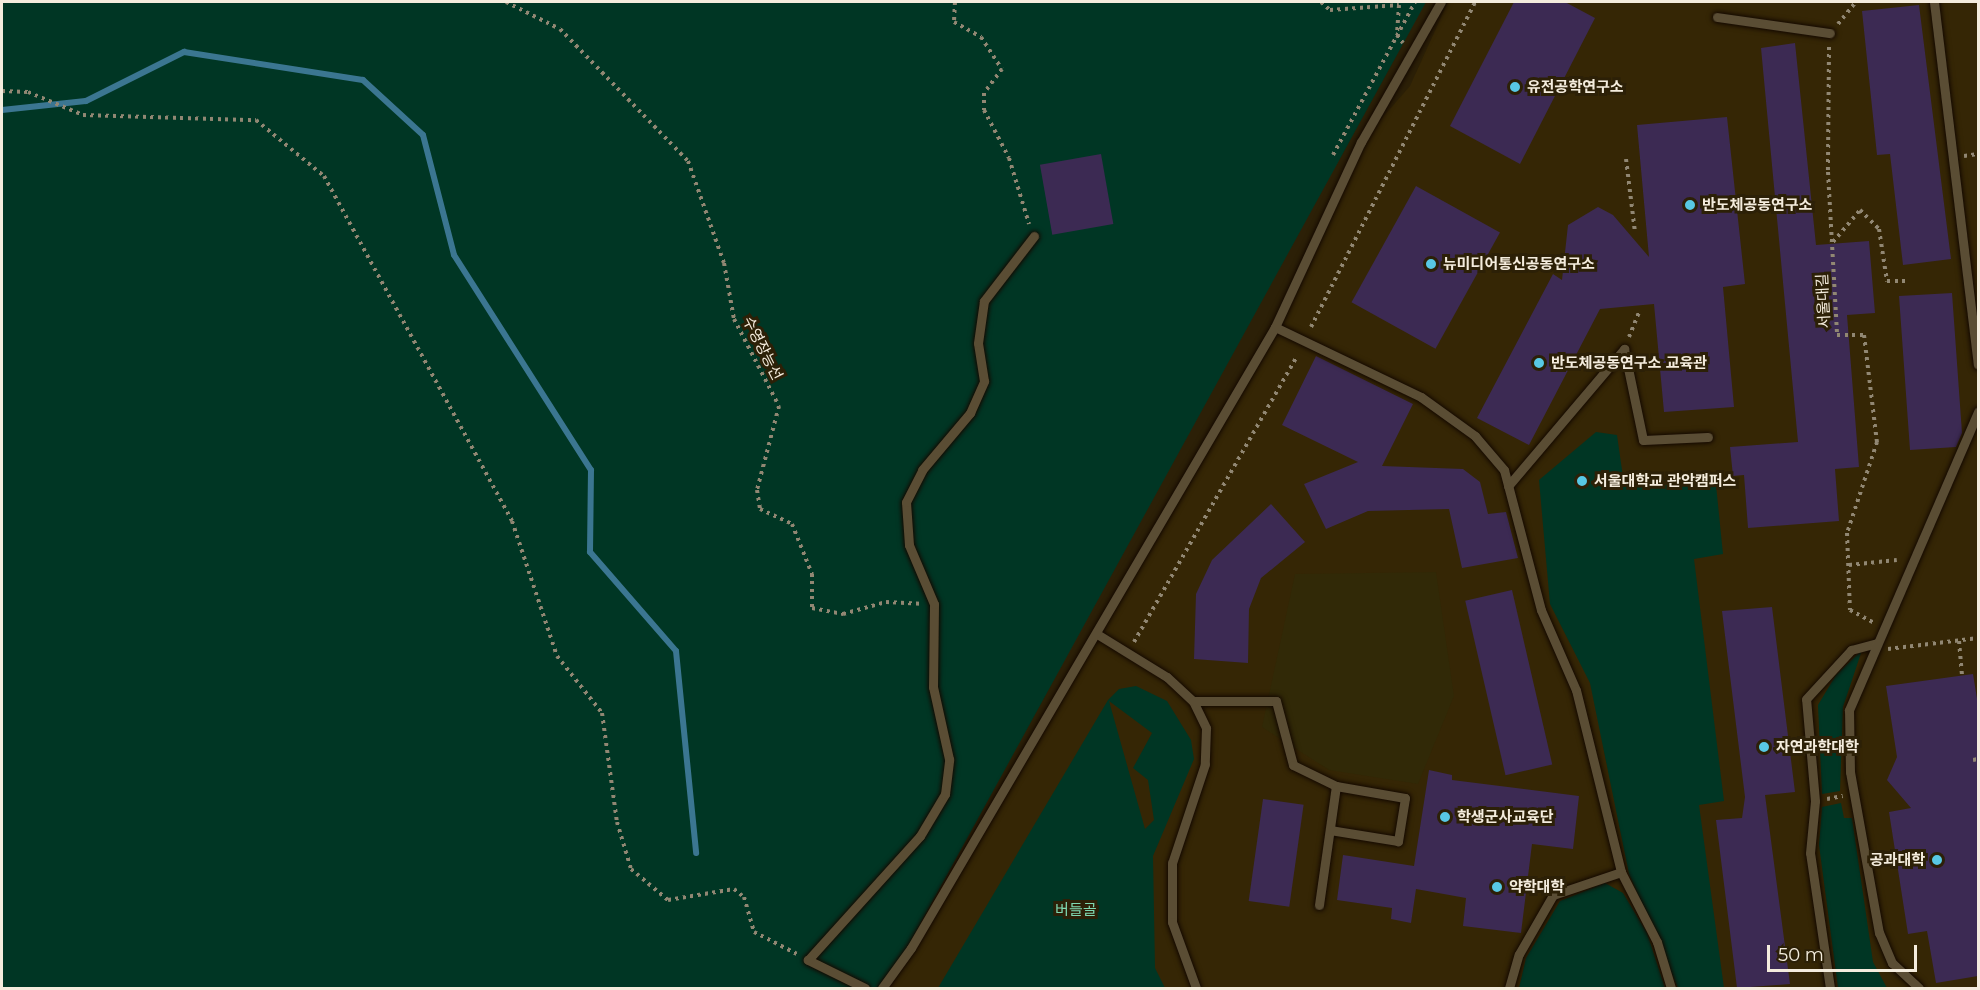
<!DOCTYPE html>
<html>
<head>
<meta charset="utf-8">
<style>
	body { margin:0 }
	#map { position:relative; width:1980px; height:990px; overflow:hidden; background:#2c2007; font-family:Montserrat,"Noto Sans KR",sans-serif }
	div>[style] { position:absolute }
	.built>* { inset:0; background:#352605 }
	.green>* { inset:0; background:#003624 }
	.sand>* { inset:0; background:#312907 }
	.stream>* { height:6px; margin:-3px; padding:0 3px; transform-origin:3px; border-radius:3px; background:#3b7691 }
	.building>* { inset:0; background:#3c2a53; transform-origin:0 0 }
	.path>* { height:4px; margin-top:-2px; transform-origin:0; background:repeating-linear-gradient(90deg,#918773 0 3px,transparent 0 7.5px) }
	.roads { filter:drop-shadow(0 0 2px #140900) drop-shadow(0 0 2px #140900) }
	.lane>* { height:9px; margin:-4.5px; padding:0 4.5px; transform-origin:4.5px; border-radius:4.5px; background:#5a4d34 }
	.dots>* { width:16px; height:16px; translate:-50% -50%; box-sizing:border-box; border:3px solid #2c2007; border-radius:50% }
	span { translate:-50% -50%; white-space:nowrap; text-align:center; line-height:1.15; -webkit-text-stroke:6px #2c2007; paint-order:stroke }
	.poi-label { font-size:15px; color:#f4ecdd; font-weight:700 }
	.left { translate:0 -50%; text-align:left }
	.right { translate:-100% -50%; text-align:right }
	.street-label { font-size:15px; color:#f4ecdd }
	.park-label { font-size:15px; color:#7fd9b2 }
	.frame { position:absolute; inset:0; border:3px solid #f4ecdd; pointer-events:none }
	.scale { position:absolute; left:1767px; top:945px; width:150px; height:27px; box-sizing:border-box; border:3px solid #f4ecdd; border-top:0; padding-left:8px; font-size:18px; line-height:21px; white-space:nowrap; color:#f4ecdd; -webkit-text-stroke:4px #2c2007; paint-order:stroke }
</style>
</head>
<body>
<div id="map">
	<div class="built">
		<div style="clip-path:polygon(1448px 2px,1978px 2px,1978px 988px,882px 988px,1275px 327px,1361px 142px,1410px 86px)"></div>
	</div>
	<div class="green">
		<div style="clip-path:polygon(2px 2px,1426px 2px,885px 988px,2px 988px)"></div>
		<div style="clip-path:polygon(1596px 432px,1617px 435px,1624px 484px,1715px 475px,1723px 554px,1694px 559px,1724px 801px,1699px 805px,1724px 988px,1678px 988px,1629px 874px,1590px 683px,1550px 604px,1539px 480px)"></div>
		<div style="clip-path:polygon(1862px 650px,1843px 707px,1840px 791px,1822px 794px,1818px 705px,1836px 675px)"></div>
		<div style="clip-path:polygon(evenodd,1136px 686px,1167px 701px,1191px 740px,1194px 759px,1153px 856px,1155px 968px,1165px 988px,938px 988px,1108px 700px,1119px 689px,1136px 686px,1109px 701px,1152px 733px,1133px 768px,1148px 780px,1154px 820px,1145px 829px,1109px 701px)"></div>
		<div style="clip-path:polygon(1841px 803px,1844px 818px,1852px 818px,1873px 962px,1887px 988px,1838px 988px,1819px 845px,1822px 807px)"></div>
		<div style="clip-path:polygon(1605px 883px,1623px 893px,1647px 933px,1665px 988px,1519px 988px,1526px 958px,1560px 901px)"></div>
	</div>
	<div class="sand">
		<div style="clip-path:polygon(1436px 572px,1454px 696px,1418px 784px,1329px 770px,1262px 727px,1295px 574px)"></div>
	</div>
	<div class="stream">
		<div style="left:2px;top:110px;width:84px;rotate:-6.1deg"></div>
		<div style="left:86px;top:101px;width:110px;rotate:-26.6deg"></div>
		<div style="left:184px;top:52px;width:181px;rotate:8.9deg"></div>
		<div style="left:363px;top:80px;width:81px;rotate:42.5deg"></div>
		<div style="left:423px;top:135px;width:124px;rotate:75.5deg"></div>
		<div style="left:454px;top:255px;width:255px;rotate:57.5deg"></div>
		<div style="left:591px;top:470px;width:82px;rotate:90.7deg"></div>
		<div style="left:590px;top:552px;width:131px;rotate:49deg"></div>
		<div style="left:676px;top:651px;width:203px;rotate:84.3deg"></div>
	</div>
	<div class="building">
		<div style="clip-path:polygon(1514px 2px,1565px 2px,1595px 18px,1520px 164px,1450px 126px)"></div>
		<div style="clip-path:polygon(1919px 5px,1951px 259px,1903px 265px,1890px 154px,1877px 155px,1862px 11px)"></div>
		<div style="clip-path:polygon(1795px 43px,1816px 245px,1869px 241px,1875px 313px,1847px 315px,1859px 467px,1835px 469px,1839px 521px,1748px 528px,1744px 475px,1733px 476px,1730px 447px,1798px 442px,1761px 48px)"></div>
		<div style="clip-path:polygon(1727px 117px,1745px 284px,1723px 287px,1734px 407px,1664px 412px,1654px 304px,1600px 309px,1529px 445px,1477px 418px,1553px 274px,1562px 280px,1568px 225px,1598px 207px,1613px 215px,1649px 257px,1637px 125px)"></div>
		<div style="left:1101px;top:154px;width:71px;height:62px;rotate:80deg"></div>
		<div style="left:1416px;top:186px;width:96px;height:133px;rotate:29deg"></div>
		<div style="clip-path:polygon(1952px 293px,1962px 433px,1956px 447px,1910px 450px,1899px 296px)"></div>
		<div style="clip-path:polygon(1316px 356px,1413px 404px,1382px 466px,1463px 469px,1480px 482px,1488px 514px,1506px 512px,1518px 558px,1462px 568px,1449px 509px,1368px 511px,1326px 529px,1304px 484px,1358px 462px,1282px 425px)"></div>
		<div style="clip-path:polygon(1271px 504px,1305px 542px,1261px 578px,1249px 609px,1248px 663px,1194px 659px,1196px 594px,1212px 560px)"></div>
		<div style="left:1512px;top:590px;width:179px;height:48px;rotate:77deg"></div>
		<div style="clip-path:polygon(1772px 607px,1795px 792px,1765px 795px,1790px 984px,1737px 988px,1716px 820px,1742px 818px,1745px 797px,1722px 611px)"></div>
		<div style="clip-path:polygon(1973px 674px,1978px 705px,1978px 976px,1936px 983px,1927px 931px,1908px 934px,1889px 812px,1911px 808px,1887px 780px,1897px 757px,1886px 686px)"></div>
		<div style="clip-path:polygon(1429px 770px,1452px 775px,1452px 780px,1579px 796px,1573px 849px,1532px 844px,1521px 933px,1463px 926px,1466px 898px,1416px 889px,1411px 923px,1391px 919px,1392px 908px,1337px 900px,1343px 855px,1414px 866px)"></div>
		<div style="left:1263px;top:799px;width:41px;height:103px;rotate:8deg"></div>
	</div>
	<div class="path">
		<div style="left:506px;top:2px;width:60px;rotate:26.6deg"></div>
		<div style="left:560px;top:29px;width:184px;rotate:45.9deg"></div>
		<div style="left:688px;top:161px;width:108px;rotate:70.6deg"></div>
		<div style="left:724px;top:263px;width:57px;rotate:79.9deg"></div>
		<div style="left:734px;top:319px;width:98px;rotate:62.7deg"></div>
		<div style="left:779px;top:406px;width:87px;rotate:104.7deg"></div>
		<div style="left:757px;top:490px;width:19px;rotate:81deg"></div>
		<div style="left:760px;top:509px;width:35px;rotate:25deg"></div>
		<div style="left:792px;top:524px;width:54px;rotate:68.2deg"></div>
		<div style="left:812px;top:574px;width:34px;rotate:90deg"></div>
		<div style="left:812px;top:608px;width:32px;rotate:11deg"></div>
		<div style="left:843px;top:614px;width:45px;rotate:-15.6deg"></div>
		<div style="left:886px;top:602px;width:35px;rotate:3deg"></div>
		<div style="left:955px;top:2px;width:20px;rotate:93deg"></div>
		<div style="left:954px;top:22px;width:31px;rotate:29deg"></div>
		<div style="left:981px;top:37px;width:38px;rotate:57deg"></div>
		<div style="left:1002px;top:69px;width:30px;rotate:127deg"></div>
		<div style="left:984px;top:93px;width:17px;rotate:90deg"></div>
		<div style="left:984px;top:110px;width:54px;rotate:62.5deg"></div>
		<div style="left:1009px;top:158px;width:69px;rotate:73.1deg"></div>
		<div style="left:1321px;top:2px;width:12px;rotate:42deg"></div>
		<div style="left:1330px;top:10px;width:69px;rotate:-4.1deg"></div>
		<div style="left:1399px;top:5px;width:30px;rotate:94deg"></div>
		<div style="left:1397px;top:35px;width:10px;rotate:53deg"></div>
		<div style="left:1838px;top:24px;width:28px;rotate:-51deg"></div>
		<div style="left:1829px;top:47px;width:125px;rotate:90.5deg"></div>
		<div style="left:1828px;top:172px;width:163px;rotate:86.8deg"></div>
		<div style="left:1837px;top:335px;width:27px"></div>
		<div style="left:1864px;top:335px;width:108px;rotate:83.1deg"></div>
		<div style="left:1877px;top:442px;width:96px;rotate:108.2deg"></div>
		<div style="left:1847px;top:533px;width:77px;rotate:87.8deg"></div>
		<div style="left:1850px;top:610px;width:26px;rotate:28deg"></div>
		<div style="left:2px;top:91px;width:26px;rotate:2deg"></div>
		<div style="left:28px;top:92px;width:60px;rotate:22.7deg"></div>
		<div style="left:83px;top:115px;width:173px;rotate:1.7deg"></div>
		<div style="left:256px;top:120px;width:88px;rotate:39.5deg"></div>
		<div style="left:324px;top:176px;width:393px;rotate:61.4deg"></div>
		<div style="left:512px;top:521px;width:142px;rotate:71.6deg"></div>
		<div style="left:557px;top:656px;width:73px;rotate:51.7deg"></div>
		<div style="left:602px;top:713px;width:110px;rotate:82.2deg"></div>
		<div style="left:617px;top:822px;width:49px;rotate:73.4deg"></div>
		<div style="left:631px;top:869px;width:48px;rotate:40deg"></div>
		<div style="left:668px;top:900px;width:67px;rotate:-9.5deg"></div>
		<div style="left:734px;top:889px;width:13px;rotate:39deg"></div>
		<div style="left:744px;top:897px;width:36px;rotate:74deg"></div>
		<div style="left:754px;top:932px;width:48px;rotate:27.1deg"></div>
		<div style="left:1333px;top:155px;width:174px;rotate:-61.8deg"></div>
		<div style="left:1964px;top:156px;width:14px;rotate:-8deg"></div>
		<div style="left:1626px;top:159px;width:74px;rotate:83deg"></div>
		<div style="left:1833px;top:242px;width:42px;rotate:-49.8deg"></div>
		<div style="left:1860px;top:210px;width:27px;rotate:45deg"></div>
		<div style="left:1879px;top:229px;width:53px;rotate:81.3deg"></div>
		<div style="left:1887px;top:281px;width:19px"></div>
		<div style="left:1311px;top:327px;width:364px;rotate:-63.2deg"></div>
		<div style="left:1629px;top:337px;width:29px;rotate:-68deg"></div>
		<div style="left:1849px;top:565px;width:48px;rotate:-5.9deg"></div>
		<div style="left:1959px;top:641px;width:35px;rotate:85deg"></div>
		<div style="left:1134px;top:642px;width:329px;rotate:-60.3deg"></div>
		<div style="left:1888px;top:649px;width:91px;rotate:-7deg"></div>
		<div style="left:1973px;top:760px;width:5px;rotate:-11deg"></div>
		<div style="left:1827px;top:799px;width:16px;rotate:-11deg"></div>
	</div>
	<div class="roads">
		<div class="lane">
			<div style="left:1934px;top:2px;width:365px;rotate:83.1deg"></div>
			<div style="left:1717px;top:17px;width:114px;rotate:8.1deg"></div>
			<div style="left:1275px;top:327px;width:162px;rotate:25.6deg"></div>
			<div style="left:1421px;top:397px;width:67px;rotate:35.8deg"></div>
			<div style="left:1475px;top:436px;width:45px;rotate:49.5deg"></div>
			<div style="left:1504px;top:470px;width:145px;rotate:75.2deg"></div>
			<div style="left:1541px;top:610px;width:87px;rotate:66.4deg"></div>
			<div style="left:1576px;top:690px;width:187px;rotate:76.1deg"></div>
			<div style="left:1621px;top:872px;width:79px;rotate:62.8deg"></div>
			<div style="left:1657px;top:942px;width:48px;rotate:73.1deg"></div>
			<div style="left:1508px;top:486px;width:180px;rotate:-49.7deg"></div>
			<div style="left:1624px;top:349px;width:93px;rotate:78.2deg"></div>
			<div style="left:1643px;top:440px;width:65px;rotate:-2.6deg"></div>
			<div style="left:1097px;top:634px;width:82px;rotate:31.6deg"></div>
			<div style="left:1167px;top:677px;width:35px;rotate:43deg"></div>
			<div style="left:1193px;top:701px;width:30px;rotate:64deg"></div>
			<div style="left:1206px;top:728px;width:36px;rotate:92deg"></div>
			<div style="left:1205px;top:764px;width:104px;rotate:108.4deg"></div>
			<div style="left:1172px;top:863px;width:59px;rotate:90deg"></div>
			<div style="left:1172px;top:922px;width:70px;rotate:70deg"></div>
			<div style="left:1193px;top:701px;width:83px"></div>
			<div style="left:1276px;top:701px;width:66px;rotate:75.1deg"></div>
			<div style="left:1293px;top:765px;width:48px;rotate:26deg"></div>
			<div style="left:1336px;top:786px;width:70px;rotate:9.9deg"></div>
			<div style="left:1405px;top:798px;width:44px;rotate:99.2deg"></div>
			<div style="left:1398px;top:841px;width:69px;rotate:-170.8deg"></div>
			<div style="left:1319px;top:905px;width:120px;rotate:-81.9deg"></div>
			<div style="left:865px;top:988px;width:64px;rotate:-153.8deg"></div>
			<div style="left:808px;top:960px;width:167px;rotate:-47.9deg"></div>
			<div style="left:920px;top:836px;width:49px;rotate:-59.2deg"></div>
			<div style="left:945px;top:794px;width:35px;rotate:-83deg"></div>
			<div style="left:949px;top:759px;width:74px;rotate:-102.5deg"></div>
			<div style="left:933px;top:687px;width:83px;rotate:-89.3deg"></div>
			<div style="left:934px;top:604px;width:64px;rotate:-113deg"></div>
			<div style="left:909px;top:545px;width:43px;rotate:-94deg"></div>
			<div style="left:906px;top:502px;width:36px;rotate:-63deg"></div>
			<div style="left:922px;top:470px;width:75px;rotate:-49.9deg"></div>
			<div style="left:970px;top:413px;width:35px;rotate:-66deg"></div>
			<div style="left:984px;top:381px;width:38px;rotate:-99deg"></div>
			<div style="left:978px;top:343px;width:42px;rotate:-81.9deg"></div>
			<div style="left:984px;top:301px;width:82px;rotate:-52.4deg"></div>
			<div style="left:882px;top:988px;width:49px;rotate:-54.1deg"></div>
			<div style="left:911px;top:948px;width:720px;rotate:-59.62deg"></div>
			<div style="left:1275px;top:327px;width:204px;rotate:-65.1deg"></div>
			<div style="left:1361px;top:142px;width:161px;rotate:-60.3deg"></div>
			<div style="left:1509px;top:988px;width:35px;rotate:-74deg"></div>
			<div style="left:1519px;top:954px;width:68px;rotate:-60deg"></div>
			<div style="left:1553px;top:895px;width:72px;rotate:-18.7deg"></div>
			<div style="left:1830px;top:988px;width:136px;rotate:-98.4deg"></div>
			<div style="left:1810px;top:853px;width:52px;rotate:-84.5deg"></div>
			<div style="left:1815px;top:801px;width:102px;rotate:-95deg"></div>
			<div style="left:1806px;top:699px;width:67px;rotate:-47.4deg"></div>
			<div style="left:1851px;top:650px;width:27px;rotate:-15deg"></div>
			<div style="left:1919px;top:988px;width:37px;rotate:-137deg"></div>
			<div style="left:1892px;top:963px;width:33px;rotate:-113deg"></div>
			<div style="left:1879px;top:933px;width:164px;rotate:-100.2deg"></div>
			<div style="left:1850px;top:772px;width:62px;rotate:-90.9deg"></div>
			<div style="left:1849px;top:710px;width:325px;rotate:-66.6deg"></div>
		</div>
	</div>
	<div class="dots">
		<div style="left:1515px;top:87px;background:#58c8e4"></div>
		<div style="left:1690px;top:205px;background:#58c8e4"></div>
		<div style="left:1431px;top:264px;background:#58c8e4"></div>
		<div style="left:1539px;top:363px;background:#58c8e4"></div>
		<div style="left:1582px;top:481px;background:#58c8e4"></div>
		<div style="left:1764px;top:747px;background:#58c8e4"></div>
		<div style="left:1445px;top:817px;background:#58c8e4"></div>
		<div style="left:1937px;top:860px;background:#58c8e4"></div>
		<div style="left:1497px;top:887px;background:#58c8e4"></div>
	</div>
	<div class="poi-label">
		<span class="left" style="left:1527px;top:87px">유전공학연구소</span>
		<span class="left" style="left:1702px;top:205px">반도체공동연구소</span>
		<span class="left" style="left:1443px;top:264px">뉴미디어통신공동연구소</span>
		<span class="left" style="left:1551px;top:363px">반도체공동연구소 교육관</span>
		<span class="left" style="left:1594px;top:481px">서울대학교 관악캠퍼스</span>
		<span class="left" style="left:1776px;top:747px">자연과학대학</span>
		<span class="left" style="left:1457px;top:817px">학생군사교육단</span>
		<span class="right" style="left:1925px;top:860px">공과대학</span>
		<span class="left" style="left:1509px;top:887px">약학대학</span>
	</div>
	<div class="street-label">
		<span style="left:1823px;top:301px;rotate:-93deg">서울대길</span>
		<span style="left:763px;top:348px;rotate:63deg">수영장능선</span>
	</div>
	<div class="park-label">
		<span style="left:1076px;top:910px">버들골</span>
	</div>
	<div class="frame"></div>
	<div class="scale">50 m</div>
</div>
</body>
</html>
